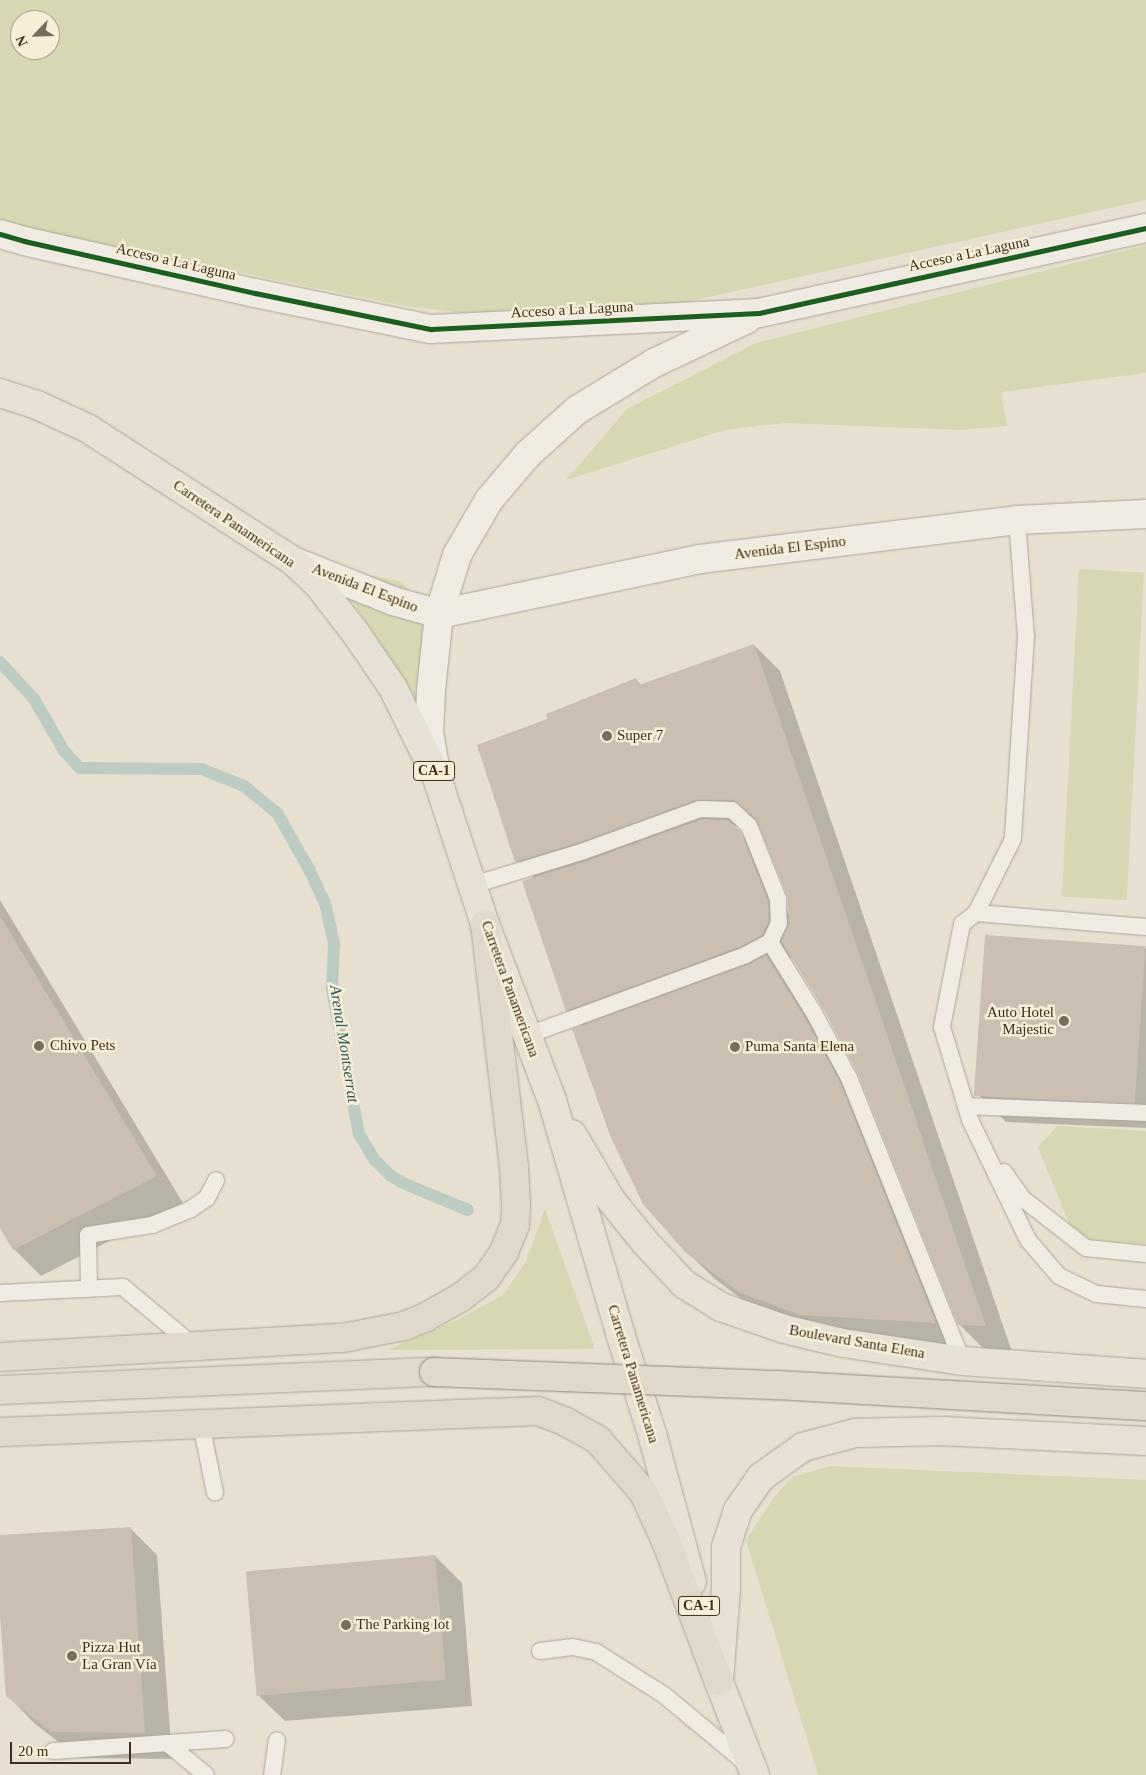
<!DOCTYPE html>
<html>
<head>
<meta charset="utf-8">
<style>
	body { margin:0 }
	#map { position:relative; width:1146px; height:1775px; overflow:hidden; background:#e7e0d1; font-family:Georgia,serif }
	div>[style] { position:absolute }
	.green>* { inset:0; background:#d6d7b3; transform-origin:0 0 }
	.shadow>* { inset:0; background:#0003 }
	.stream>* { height:12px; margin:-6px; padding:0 6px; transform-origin:6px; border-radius:6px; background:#bcccc2 }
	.building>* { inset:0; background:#cbbfb2; transform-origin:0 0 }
	.roads { filter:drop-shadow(0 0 1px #ada599) drop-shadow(0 0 1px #ada599) }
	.service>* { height:16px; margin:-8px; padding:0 8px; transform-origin:8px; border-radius:8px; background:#efebe3 }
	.minor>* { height:28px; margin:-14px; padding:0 14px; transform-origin:14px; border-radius:14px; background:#efebe3 }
	.secondary>* { height:28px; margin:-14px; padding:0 14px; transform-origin:14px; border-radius:14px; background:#efebe3 }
	.primary>* { height:28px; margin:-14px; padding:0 14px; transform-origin:14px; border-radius:14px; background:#e6e1d4 }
	.trunk>* { height:28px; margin:-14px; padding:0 14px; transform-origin:14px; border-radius:14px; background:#e0d9cb }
	.bridges { filter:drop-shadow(0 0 1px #928b80) drop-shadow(0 0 1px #928b80) }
	.trunk-bridge>* { height:28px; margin:-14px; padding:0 14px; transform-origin:14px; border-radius:14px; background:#e0d9cb }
	.cycleway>* { height:5px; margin:-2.5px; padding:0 2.5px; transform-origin:2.5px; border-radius:2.5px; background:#1b5e20 }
	.dots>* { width:14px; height:14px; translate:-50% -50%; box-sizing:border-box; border:2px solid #f7eed8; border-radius:50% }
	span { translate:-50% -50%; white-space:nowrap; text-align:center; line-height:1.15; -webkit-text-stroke:5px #f7eed8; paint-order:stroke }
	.shield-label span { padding:1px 4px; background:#f7eed8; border:1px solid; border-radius:4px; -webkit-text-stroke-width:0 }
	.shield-label { font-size:14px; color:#3d2e20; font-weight:700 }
	.street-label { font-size:15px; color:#3d2e20 }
	.poi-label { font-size:15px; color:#3d2e20 }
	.left { translate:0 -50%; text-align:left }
	.right { translate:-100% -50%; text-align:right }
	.water-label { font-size:16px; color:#2f5d5a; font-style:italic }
	.north { position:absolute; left:10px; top:10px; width:50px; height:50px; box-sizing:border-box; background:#f7eed8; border:1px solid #ada18e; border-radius:50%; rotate:246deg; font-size:14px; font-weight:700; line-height:20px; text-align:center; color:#3d2e20 }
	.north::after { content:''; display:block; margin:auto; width:18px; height:22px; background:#786c5e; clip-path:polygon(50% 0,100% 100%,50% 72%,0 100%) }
	.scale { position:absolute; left:10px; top:1742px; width:121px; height:22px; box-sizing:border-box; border:2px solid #3d2e20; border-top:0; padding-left:6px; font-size:15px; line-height:18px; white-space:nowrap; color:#3d2e20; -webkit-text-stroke:4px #f7eed8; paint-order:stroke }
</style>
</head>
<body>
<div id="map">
	<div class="green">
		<div style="clip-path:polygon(evenodd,0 0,1146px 0,1146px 200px,677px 304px,545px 314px,457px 312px,411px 307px,0 225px,0 0,20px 20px,50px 20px,50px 50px,20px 50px,20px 20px)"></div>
		<div style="clip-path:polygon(1146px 245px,1146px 373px,1001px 392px,1007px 426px,960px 430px,786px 423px,725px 430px,566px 480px,627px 409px,756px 343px)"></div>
		<div style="left:1079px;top:569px;width:65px;height:328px;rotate:3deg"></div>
		<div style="clip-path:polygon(368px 575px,399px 581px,420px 601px,429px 622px,417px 701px,338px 579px)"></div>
		<div style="clip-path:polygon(1057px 1126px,1146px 1131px,1146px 1244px,1075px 1238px,1038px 1147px)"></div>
		<div style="clip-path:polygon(545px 1209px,595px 1349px,387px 1350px,457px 1320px,503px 1295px,526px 1261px)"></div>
		<div style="clip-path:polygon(829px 1466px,1146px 1480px,1146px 1775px,818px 1775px,746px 1540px,774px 1497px,793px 1477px)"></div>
	</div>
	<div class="shadow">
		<div style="clip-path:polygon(evenodd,754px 645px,780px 671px,1012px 1352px,986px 1351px,959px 1324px,859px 1074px,824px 1008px,792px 956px,789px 961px,832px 1046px,962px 1349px,767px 1318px,715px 1279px,687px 1252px,584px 1027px,567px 1010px,534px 878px,516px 861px,549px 720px,636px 679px,642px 686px,754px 645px,732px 826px,760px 826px,789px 898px,790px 917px,767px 860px,732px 826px)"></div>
		<div style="clip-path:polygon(0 900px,183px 1203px,41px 1276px,14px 1249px,0 1225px)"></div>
		<div style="clip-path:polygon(1146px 948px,1146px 1128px,1006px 1122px,979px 1095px)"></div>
		<div style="clip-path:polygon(130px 1528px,157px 1555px,172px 1759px,79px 1758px,34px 1723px,7px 1695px,0 1600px,0 1536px)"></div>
		<div style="clip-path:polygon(435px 1556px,462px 1583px,472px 1706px,285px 1721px,258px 1695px)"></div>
	</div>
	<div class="stream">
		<div style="left:0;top:662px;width:50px;rotate:47.4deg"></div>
		<div style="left:34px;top:699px;width:60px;rotate:60deg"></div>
		<div style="left:64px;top:751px;width:23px;rotate:47deg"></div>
		<div style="left:80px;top:768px;width:121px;rotate:0.5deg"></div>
		<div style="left:201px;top:769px;width:46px;rotate:21.6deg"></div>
		<div style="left:244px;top:786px;width:43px;rotate:39.3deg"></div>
		<div style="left:277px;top:813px;width:64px;rotate:60.3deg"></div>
		<div style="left:309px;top:869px;width:38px;rotate:65deg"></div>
		<div style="left:325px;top:903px;width:41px;rotate:77.3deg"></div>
		<div style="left:334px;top:943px;width:46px;rotate:92.5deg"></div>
		<div style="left:332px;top:989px;width:147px;rotate:79.5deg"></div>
		<div style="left:359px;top:1134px;width:29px;rotate:59deg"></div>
		<div style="left:374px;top:1159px;width:23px;rotate:45deg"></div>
		<div style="left:390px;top:1175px;width:15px;rotate:32deg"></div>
		<div style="left:403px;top:1183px;width:70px;rotate:22.6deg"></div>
	</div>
	<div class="building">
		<div style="clip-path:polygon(754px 644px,986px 1326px,958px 1325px,858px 1074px,823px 1008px,781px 941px,789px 923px,788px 898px,756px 819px,733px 800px,697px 800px,581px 842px,515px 862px,477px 745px,547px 719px,546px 714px,636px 678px,639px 685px)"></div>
		<div style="clip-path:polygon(702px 819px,728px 820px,741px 832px,768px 901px,769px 921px,762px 935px,742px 946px,566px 1011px,522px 881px,587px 861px)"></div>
		<div style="clip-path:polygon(0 916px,157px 1176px,13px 1250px,0 1228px)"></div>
		<div style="left:985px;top:935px;width:161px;height:161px;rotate:4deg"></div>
		<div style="clip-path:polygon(766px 955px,805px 1018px,840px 1082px,936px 1323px,800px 1315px,739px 1292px,686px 1253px,643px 1204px,611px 1138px,572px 1029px,749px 964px)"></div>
		<div style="clip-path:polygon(131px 1527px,145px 1733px,51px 1732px,6px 1696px,0 1616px,0 1535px)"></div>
		<div style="left:435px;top:1555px;width:125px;height:190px;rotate:85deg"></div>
	</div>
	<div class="roads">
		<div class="service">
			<div style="left:1017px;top:520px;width:116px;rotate:85.6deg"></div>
			<div style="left:1026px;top:636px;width:203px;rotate:93.7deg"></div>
			<div style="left:1013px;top:839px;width:83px;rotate:116.6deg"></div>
			<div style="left:976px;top:913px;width:18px;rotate:142deg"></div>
			<div style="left:962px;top:924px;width:105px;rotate:101deg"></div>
			<div style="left:942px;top:1027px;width:97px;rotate:73.2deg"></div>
			<div style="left:970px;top:1120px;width:133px;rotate:64.2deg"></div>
			<div style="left:1028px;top:1240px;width:48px;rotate:49.3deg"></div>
			<div style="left:1059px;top:1276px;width:41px;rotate:25.9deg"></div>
			<div style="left:1096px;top:1294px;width:50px;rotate:5.7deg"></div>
			<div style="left:473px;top:885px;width:116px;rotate:-17deg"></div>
			<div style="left:584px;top:851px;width:123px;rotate:-19.9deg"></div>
			<div style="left:700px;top:809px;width:32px;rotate:2deg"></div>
			<div style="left:732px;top:810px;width:23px;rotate:43deg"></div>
			<div style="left:749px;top:826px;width:79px;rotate:68.3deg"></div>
			<div style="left:778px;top:899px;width:24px;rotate:88deg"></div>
			<div style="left:779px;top:923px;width:21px;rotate:115deg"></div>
			<div style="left:770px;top:942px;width:27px;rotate:152deg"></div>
			<div style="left:746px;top:955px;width:232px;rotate:159.8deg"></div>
			<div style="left:976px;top:913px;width:171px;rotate:4.7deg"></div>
			<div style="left:770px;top:942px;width:84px;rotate:58.2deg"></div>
			<div style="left:814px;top:1013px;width:74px;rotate:61.7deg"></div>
			<div style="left:849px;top:1078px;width:305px;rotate:68.2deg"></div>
			<div style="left:966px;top:1106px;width:180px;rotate:2.2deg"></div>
			<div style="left:1004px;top:1172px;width:32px;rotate:55deg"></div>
			<div style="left:1022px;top:1198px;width:81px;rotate:38deg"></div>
			<div style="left:1086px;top:1248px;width:60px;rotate:5.7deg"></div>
			<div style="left:89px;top:1289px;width:54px;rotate:-91.1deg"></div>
			<div style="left:88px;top:1235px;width:65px;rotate:-8.9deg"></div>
			<div style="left:152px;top:1225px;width:42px;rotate:-22.3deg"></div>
			<div style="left:191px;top:1209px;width:19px;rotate:-35deg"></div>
			<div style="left:207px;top:1198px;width:20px;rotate:-63deg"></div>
			<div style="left:0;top:1293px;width:123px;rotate:-2.8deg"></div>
			<div style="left:123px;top:1287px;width:94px;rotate:39.8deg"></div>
			<div style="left:201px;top:1424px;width:70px;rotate:78.5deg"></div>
			<div style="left:540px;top:1651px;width:33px;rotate:-7deg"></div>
			<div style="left:573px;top:1647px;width:24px;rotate:12deg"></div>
			<div style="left:596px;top:1652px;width:80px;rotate:32.3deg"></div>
			<div style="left:664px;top:1695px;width:108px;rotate:39.7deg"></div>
			<div style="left:167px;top:1743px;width:50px;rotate:39.4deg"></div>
			<div style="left:53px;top:1751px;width:173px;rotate:-4deg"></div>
			<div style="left:272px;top:1775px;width:35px;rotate:-82deg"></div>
		</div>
		<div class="minor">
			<div style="left:0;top:234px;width:25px;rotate:16deg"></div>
			<div style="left:24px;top:241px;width:237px;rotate:12.7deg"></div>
			<div style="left:255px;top:293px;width:180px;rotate:11.6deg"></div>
			<div style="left:431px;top:329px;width:328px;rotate:-2.8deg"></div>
			<div style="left:759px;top:313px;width:396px;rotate:-12.4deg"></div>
			<div style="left:439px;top:614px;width:62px;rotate:-73deg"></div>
			<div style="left:457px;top:555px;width:64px;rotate:-59.8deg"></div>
			<div style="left:489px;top:500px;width:60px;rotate:-49.7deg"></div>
			<div style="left:528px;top:454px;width:66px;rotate:-41.9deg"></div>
			<div style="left:577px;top:410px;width:90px;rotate:-31.4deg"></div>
			<div style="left:654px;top:363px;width:103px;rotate:-25.3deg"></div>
		</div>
		<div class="secondary">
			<div style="left:293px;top:561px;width:108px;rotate:21.8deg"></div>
			<div style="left:393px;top:601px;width:48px;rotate:15.8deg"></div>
			<div style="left:439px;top:614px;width:267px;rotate:-11.9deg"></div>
			<div style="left:700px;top:559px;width:319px;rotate:-7deg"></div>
			<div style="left:1017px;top:520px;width:129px;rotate:-2.7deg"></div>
			<div style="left:435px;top:767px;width:35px;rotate:-100deg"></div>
			<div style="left:429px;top:733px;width:43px;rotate:-87.3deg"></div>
			<div style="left:431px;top:690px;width:76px;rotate:-84deg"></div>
		</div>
		<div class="primary">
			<div style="left:0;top:393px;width:39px;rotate:18deg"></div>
			<div style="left:37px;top:405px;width:55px;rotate:24.7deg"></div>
			<div style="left:87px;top:428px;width:244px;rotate:32.8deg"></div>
			<div style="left:292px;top:560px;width:34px;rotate:43deg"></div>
			<div style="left:317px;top:583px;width:66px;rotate:52.4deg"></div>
			<div style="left:357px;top:635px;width:64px;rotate:55.8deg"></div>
			<div style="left:393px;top:688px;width:97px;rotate:63.7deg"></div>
			<div style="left:436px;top:775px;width:157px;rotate:71.8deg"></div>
			<div style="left:485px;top:924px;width:188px;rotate:69.2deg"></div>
			<div style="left:552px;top:1100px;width:243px;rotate:73.7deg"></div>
			<div style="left:620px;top:1333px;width:106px;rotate:72.4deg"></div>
			<div style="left:652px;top:1434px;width:153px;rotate:74.9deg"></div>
			<div style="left:572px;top:1134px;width:77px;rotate:59.4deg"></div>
			<div style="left:611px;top:1200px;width:53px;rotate:51.2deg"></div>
			<div style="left:644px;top:1241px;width:59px;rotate:47.1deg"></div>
			<div style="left:684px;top:1284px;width:44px;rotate:31.9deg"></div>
			<div style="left:721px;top:1307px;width:67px;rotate:19.2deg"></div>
			<div style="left:784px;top:1329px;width:61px;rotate:13.3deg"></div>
			<div style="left:843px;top:1343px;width:120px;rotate:8.6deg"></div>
			<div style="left:962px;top:1361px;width:184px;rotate:4deg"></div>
			<div style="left:713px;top:1660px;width:23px;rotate:75deg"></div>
			<div style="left:719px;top:1682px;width:100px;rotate:68.8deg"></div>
			<div style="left:719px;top:1680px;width:90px;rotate:-85.6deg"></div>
			<div style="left:726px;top:1590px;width:43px;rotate:-90deg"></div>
			<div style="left:726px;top:1547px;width:39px;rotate:-72deg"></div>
			<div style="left:738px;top:1510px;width:40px;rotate:-55.1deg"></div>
			<div style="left:761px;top:1477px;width:52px;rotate:-35.5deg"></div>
			<div style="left:803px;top:1447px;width:54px;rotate:-15.1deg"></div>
			<div style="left:855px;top:1433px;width:87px;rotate:-1.3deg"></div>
			<div style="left:942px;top:1431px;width:204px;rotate:2.8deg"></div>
		</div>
		<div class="trunk">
			<div style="left:0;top:1357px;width:344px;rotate:-3.2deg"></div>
			<div style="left:343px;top:1338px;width:62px;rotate:-11.1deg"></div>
			<div style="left:404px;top:1326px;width:22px;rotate:-22deg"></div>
			<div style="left:424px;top:1318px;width:41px;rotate:-29.1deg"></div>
			<div style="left:460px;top:1298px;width:33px;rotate:-38deg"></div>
			<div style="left:486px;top:1278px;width:32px;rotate:-55deg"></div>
			<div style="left:504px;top:1252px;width:29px;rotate:-68deg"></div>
			<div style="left:515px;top:1225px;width:20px;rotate:-87deg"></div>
			<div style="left:516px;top:1205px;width:38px;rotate:-93deg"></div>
			<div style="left:514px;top:1167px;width:245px;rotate:-96.8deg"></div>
			<div style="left:0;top:1390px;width:434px;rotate:-2.4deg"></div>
			<div style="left:0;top:1432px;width:538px;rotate:-2.24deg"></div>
			<div style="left:538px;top:1411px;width:30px;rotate:21deg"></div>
			<div style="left:566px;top:1422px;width:37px;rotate:29deg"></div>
			<div style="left:598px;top:1440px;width:70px;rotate:49deg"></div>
			<div style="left:644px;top:1493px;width:56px;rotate:65.7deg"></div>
			<div style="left:667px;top:1544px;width:147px;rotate:69.4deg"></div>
		</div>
	</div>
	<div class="bridges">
		<div class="trunk-bridge">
			<div style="left:434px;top:1372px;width:344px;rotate:2.2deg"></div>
			<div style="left:778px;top:1385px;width:369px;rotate:3.3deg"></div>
		</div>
	</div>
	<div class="cycleway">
		<div style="left:0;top:234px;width:25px;rotate:16deg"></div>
		<div style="left:24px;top:241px;width:237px;rotate:12.7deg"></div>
		<div style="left:255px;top:293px;width:180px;rotate:11.6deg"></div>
		<div style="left:431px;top:329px;width:328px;rotate:-2.8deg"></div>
		<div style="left:759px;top:313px;width:396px;rotate:-12.4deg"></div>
	</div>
	<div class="dots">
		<div style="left:607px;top:736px;background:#786c5e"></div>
		<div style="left:1064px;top:1021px;background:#786c5e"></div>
		<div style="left:39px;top:1046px;background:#786c5e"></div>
		<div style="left:735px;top:1047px;background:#786c5e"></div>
		<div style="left:346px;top:1625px;background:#786c5e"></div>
		<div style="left:72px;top:1656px;background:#786c5e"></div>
	</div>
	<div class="shield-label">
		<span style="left:434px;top:771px">CA-1</span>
		<span style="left:699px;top:1606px">CA-1</span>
	</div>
	<div class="street-label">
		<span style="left:969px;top:254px;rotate:-12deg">Acceso a La Laguna</span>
		<span style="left:176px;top:262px;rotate:13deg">Acceso a La Laguna</span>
		<span style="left:572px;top:310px;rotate:-3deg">Acceso a La Laguna</span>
		<span style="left:234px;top:524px;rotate:34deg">Carretera Panamericana</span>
		<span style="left:790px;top:548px;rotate:-7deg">Avenida El Espino</span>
		<span style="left:365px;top:588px;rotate:21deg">Avenida El Espino</span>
		<span style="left:510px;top:989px;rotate:70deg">Carretera Panamericana</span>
		<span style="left:857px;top:1342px;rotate:10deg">Boulevard Santa Elena</span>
		<span style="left:633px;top:1374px;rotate:73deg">Carretera Panamericana</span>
	</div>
	<div class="poi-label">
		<span class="left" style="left:617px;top:736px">Super 7</span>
		<span class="right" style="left:1054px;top:1021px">Auto Hotel<br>Majestic</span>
		<span class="left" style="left:50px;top:1046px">Chivo Pets</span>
		<span class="left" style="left:745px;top:1047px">Puma Santa Elena</span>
		<span class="left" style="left:356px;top:1625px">The Parking lot</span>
		<span class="left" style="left:82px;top:1656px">Pizza Hut<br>La Gran Vía</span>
	</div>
	<div class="water-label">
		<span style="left:344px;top:1044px;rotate:81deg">Arenal Montserrat</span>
	</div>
	<div class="north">N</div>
	<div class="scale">20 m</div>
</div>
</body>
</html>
